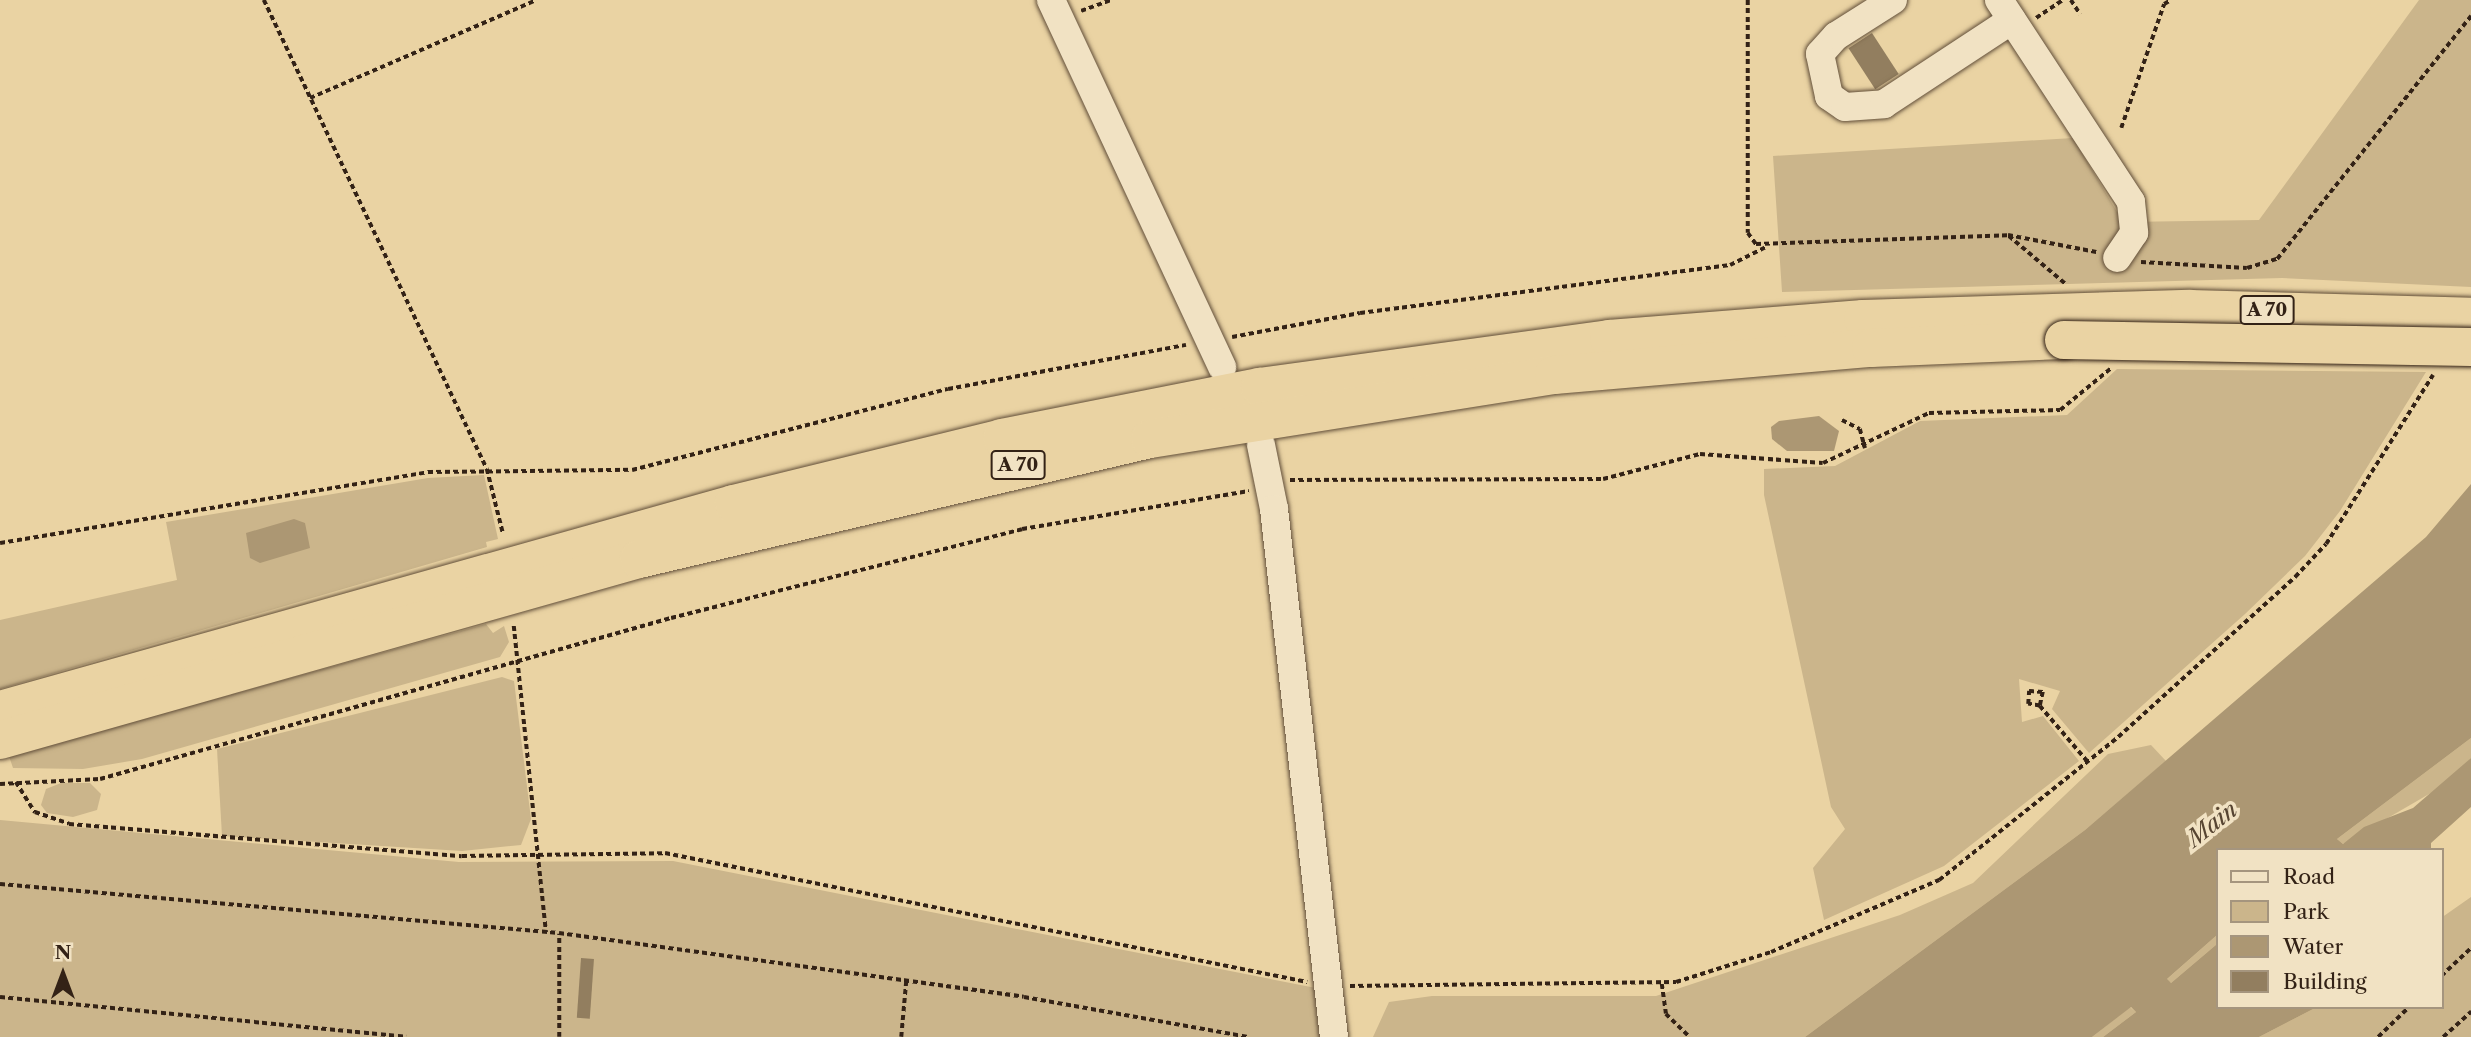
<!DOCTYPE html>
<html>
<head>
<meta charset="utf-8">
<style>
	body { margin:0 }
	#map { position:relative; width:2471px; height:1037px; overflow:hidden; background:#ead3a3; font-family:"Libre Caslon Text",serif }
	div>[style] { position:absolute }
	.green>* { inset:0; background:#cbb58b }
	.water>* { inset:0; background:#ac9773 }
	.building>* { inset:0; background:#927e5f; transform-origin:0 0 }
	.path>* { height:3.5px; margin-top:-1.75px; transform-origin:0; background:repeating-linear-gradient(90deg,#332216 0 5px,transparent 0 8.5px) }
	.roads { filter:drop-shadow(0 0 2px #614e39) drop-shadow(0 0 2px #614e39) }
	.minor>* { height:28px; margin:-14px; padding:0 14px; transform-origin:14px; border-radius:14px; background:#f1e2c3 }
	.highway>* { height:38px; margin:-19px; padding:0 19px; transform-origin:19px; border-radius:19px; background:#ead3a3 }
	.bridges { filter:drop-shadow(0 0 2px #332216) drop-shadow(0 0 2px #332216) }
	.highway-bridge>* { height:38px; margin:-19px; padding:0 19px; transform-origin:19px; border-radius:19px; background:#ead3a3 }
	span { translate:-50% -50%; white-space:nowrap; text-align:center; line-height:1.15; -webkit-text-stroke:7px #f1e2c3; paint-order:stroke }
	.shield-label span { padding:2px 5px; background:#f1e2c3; border:2px solid; border-radius:5px; -webkit-text-stroke-width:0 }
	.shield-label { font-size:19px; color:#332216; font-weight:700 }
	.water-label { font-size:23px; color:#574532; font-style:italic }
	.legend { position:absolute; left:2216px; top:848px; width:228px; height:161px; box-sizing:border-box; background:#f1e2c3; border:2px solid #a5957e; margin:0; padding:9px 12px; list-style:none; font-size:21px; color:#332216 }
	.legend li { display:flex; align-items:center; gap:14px; height:35px }
	.legend b { width:35px; border:2px solid #a5957e }
	.north { position:absolute; left:28px; top:939px; width:70px; height:70px; -webkit-text-stroke:5px #f1e2c3; paint-order:stroke; rotate:0deg; font-size:19px; font-weight:700; line-height:28px; text-align:center; color:#332216 }
	.north::after { content:''; display:block; margin:auto; width:24px; height:32px; background:#332216; clip-path:polygon(50% 0,100% 100%,50% 72%,0 100%) }
</style>
</head>
<body>
<div id="map">
	<div class="green">
		<div style="clip-path:polygon(2419px 0,2471px 0,2471px 287px,2282px 278px,1782px 292px,1773px 156px,2073px 138px,2123px 222px,2259px 220px)"></div>
		<div style="clip-path:polygon(2117px 369px,2426px 372px,2340px 511px,2305px 556px,2245px 614px,2089px 753px,2052px 709px,2060px 691px,2019px 679px,2022px 722px,2043px 716px,2079px 761px,1944px 866px,1824px 920px,1813px 868px,1845px 829px,1831px 807px,1764px 495px,1764px 469px,1835px 466px,1920px 421px,2067px 415px)"></div>
		<div style="clip-path:polygon(484px 475px,498px 539px,486px 542px,487px 547px,0 689px,0 620px,177px 580px,166px 522px,428px 478px)"></div>
		<div style="clip-path:polygon(486px 624px,493px 633px,504px 626px,509px 642px,500px 657px,142px 759px,83px 769px,13px 768px,9px 756px)"></div>
		<div style="clip-path:polygon(502px 677px,514px 681px,531px 819px,521px 845px,462px 851px,222px 836px,217px 749px)"></div>
		<div style="clip-path:polygon(2471px 738px,2471px 758px,2448px 783px,2343px 844px,2337px 839px)"></div>
		<div style="clip-path:polygon(2151px 745px,2166px 761px,2085px 830px,1805px 1037px,1373px 1037px,1389px 1002px,1432px 996px,1656px 996px,1900px 915px,1973px 883px,2108px 754px)"></div>
		<div style="clip-path:polygon(61px 783px,90px 783px,101px 794px,97px 810px,73px 817px,47px 813px,41px 805px,46px 789px)"></div>
		<div style="clip-path:polygon(0 820px,459px 862px,673px 861px,1321px 989px,1324px 1037px,0 1037px)"></div>
		<div style="clip-path:polygon(2471px 897px,2471px 1037px,2259px 1037px,2317px 1007px,2441px 1007px,2441px 918px)"></div>
		<div style="clip-path:polygon(2217px 935px,2217px 944px,2171px 983px,2166px 980px)"></div>
		<div style="clip-path:polygon(2130px 1007px,2136px 1012px,2103px 1037px,2092px 1037px)"></div>
	</div>
	<div class="water">
		<div style="clip-path:polygon(1819px 416px,1839px 431px,1834px 451px,1787px 451px,1772px 439px,1771px 427px,1779px 421px)"></div>
		<div style="clip-path:polygon(2471px 484px,2471px 738px,2337px 839px,2343px 844px,2364px 827px,2413px 808px,2471px 758px,2471px 807px,2431px 843px,2431px 850px,2217px 850px,2217px 935px,2167px 979px,2171px 983px,2217px 944px,2217px 1007px,2317px 1007px,2259px 1037px,2103px 1037px,2136px 1012px,2131px 1007px,2092px 1037px,1805px 1037px,2085px 830px,2426px 537px)"></div>
		<div style="clip-path:polygon(294px 519px,305px 523px,310px 548px,260px 563px,250px 558px,246px 533px)"></div>
	</div>
	<div class="building">
		<div style="left:1872px;top:33px;width:49px;height:28px;rotate:57deg"></div>
		<div style="left:581px;top:958px;width:13px;height:60px;rotate:4deg"></div>
	</div>
	<div class="path">
		<div style="left:264px;top:0;width:519px;rotate:64.57deg"></div>
		<div style="left:487px;top:469px;width:66px;rotate:76deg"></div>
		<div style="left:1748px;top:0;width:233px;rotate:90deg"></div>
		<div style="left:1748px;top:233px;width:14px;rotate:54deg"></div>
		<div style="left:1756px;top:244px;width:252px;rotate:-2deg"></div>
		<div style="left:2008px;top:235px;width:90px;rotate:10.9deg"></div>
		<div style="left:2071px;top:0;width:17px;rotate:57deg"></div>
		<div style="left:1081px;top:11px;width:33px;rotate:-20deg"></div>
		<div style="left:2036px;top:18px;width:32px;rotate:-34deg"></div>
		<div style="left:310px;top:98px;width:246px;rotate:-23.4deg"></div>
		<div style="left:2121px;top:128px;width:131px;rotate:-70.9deg"></div>
		<div style="left:2164px;top:4px;width:8px;rotate:-30deg"></div>
		<div style="left:2009px;top:236px;width:76px;rotate:40.2deg"></div>
		<div style="left:2141px;top:262px;width:106px;rotate:3.2deg"></div>
		<div style="left:2247px;top:268px;width:31px;rotate:-17deg"></div>
		<div style="left:2277px;top:259px;width:311px;rotate:-51.4deg"></div>
		<div style="left:1232px;top:337px;width:130px;rotate:-10.6deg"></div>
		<div style="left:1360px;top:313px;width:373px;rotate:-7.4deg"></div>
		<div style="left:1730px;top:265px;width:40px;rotate:-26.6deg"></div>
		<div style="left:1842px;top:420px;width:20px;rotate:27deg"></div>
		<div style="left:1860px;top:429px;width:20px;rotate:75deg"></div>
		<div style="left:1290px;top:480px;width:313px;rotate:-0.2deg"></div>
		<div style="left:1603px;top:479px;width:100px;rotate:-14.5deg"></div>
		<div style="left:1700px;top:454px;width:123px;rotate:4.2deg"></div>
		<div style="left:1823px;top:463px;width:117px;rotate:-25.3deg"></div>
		<div style="left:1929px;top:413px;width:131px;rotate:-1.3deg"></div>
		<div style="left:2060px;top:410px;width:65px;rotate:-39.4deg"></div>
		<div style="left:0;top:543px;width:434px;rotate:-9.4deg"></div>
		<div style="left:428px;top:472px;width:204px;rotate:-0.6deg"></div>
		<div style="left:632px;top:470px;width:326px;rotate:-14.4deg"></div>
		<div style="left:948px;top:389px;width:242px;rotate:-10.5deg"></div>
		<div style="left:514px;top:626px;width:308px;rotate:84deg"></div>
		<div style="left:2040px;top:706px;width:12px;rotate:-171deg"></div>
		<div style="left:2028px;top:704px;width:13px;rotate:-86deg"></div>
		<div style="left:2029px;top:691px;width:14px;rotate:4deg"></div>
		<div style="left:2043px;top:692px;width:14px;rotate:102deg"></div>
		<div style="left:2040px;top:706px;width:74px;rotate:49.4deg"></div>
		<div style="left:16px;top:782px;width:36px;rotate:58deg"></div>
		<div style="left:35px;top:812px;width:36px;rotate:19deg"></div>
		<div style="left:69px;top:824px;width:394px;rotate:4.7deg"></div>
		<div style="left:462px;top:856px;width:203px;rotate:-0.8deg"></div>
		<div style="left:665px;top:853px;width:655px;rotate:11.36deg"></div>
		<div style="left:0;top:784px;width:100px;rotate:-2.9deg"></div>
		<div style="left:100px;top:779px;width:593px;rotate:-15.75deg"></div>
		<div style="left:671px;top:618px;width:362px;rotate:-14.2deg"></div>
		<div style="left:1022px;top:529px;width:230px;rotate:-9.5deg"></div>
		<div style="left:0;top:884px;width:561px;rotate:5.01deg"></div>
		<div style="left:559px;top:933px;width:469px;rotate:7.8deg"></div>
		<div style="left:1024px;top:997px;width:229px;rotate:10.1deg"></div>
		<div style="left:2441px;top:976px;width:41px;rotate:-43deg"></div>
		<div style="left:1662px;top:984px;width:30px;rotate:82deg"></div>
		<div style="left:1666px;top:1014px;width:33px;rotate:44deg"></div>
		<div style="left:1350px;top:986px;width:326px;rotate:-0.7deg"></div>
		<div style="left:1676px;top:982px;width:100px;rotate:-17.5deg"></div>
		<div style="left:1771px;top:952px;width:183px;rotate:-23.2deg"></div>
		<div style="left:1939px;top:880px;width:229px;rotate:-38.6deg"></div>
		<div style="left:2118px;top:737px;width:239px;rotate:-42.1deg"></div>
		<div style="left:2295px;top:577px;width:45px;rotate:-46.8deg"></div>
		<div style="left:2326px;top:544px;width:200px;rotate:-57.7deg"></div>
		<div style="left:0;top:997px;width:408px;rotate:5.6deg"></div>
		<div style="left:559px;top:1037px;width:103px;rotate:-90deg"></div>
		<div style="left:901px;top:1037px;width:56px;rotate:-84.9deg"></div>
		<div style="left:2378px;top:1037px;width:43px;rotate:-44.1deg"></div>
		<div style="left:2443px;top:1037px;width:38px;rotate:-42deg"></div>
	</div>
	<div class="roads">
		<div class="minor">
			<div style="left:1051px;top:0;width:405px;rotate:65deg"></div>
			<div style="left:1893px;top:0;width:67px;rotate:147.7deg"></div>
			<div style="left:1836px;top:36px;width:24px;rotate:132deg"></div>
			<div style="left:1820px;top:54px;width:43px;rotate:77.9deg"></div>
			<div style="left:1829px;top:96px;width:19px;rotate:35deg"></div>
			<div style="left:1845px;top:107px;width:39px;rotate:-4deg"></div>
			<div style="left:1884px;top:104px;width:153px;rotate:-33.3deg"></div>
			<div style="left:1999px;top:0;width:241px;rotate:56.8deg"></div>
			<div style="left:2131px;top:202px;width:31px;rotate:84deg"></div>
			<div style="left:2134px;top:233px;width:30px;rotate:124deg"></div>
			<div style="left:1261px;top:445px;width:65px;rotate:78.5deg"></div>
			<div style="left:1274px;top:509px;width:531px;rotate:83.52deg"></div>
		</div>
		<div class="highway">
			<div style="left:0;top:710px;width:762px;rotate:-15.68deg"></div>
			<div style="left:734px;top:504px;width:276px;rotate:-13.8deg"></div>
			<div style="left:1002px;top:438px;width:263px;rotate:-11.2deg"></div>
			<div style="left:1260px;top:387px;width:352px;rotate:-7.8deg"></div>
			<div style="left:1609px;top:339px;width:255px;rotate:-4.5deg"></div>
			<div style="left:1863px;top:319px;width:327px;rotate:-1.8deg"></div>
			<div style="left:2190px;top:309px;width:281px;rotate:1.6deg"></div>
			<div style="left:0;top:740px;width:664px;rotate:-15.82deg"></div>
			<div style="left:639px;top:559px;width:525px;rotate:-13.22deg"></div>
			<div style="left:1150px;top:439px;width:409px;rotate:-9deg"></div>
			<div style="left:1554px;top:375px;width:318px;rotate:-4.9deg"></div>
			<div style="left:1871px;top:348px;width:193px;rotate:-2.4deg"></div>
		</div>
	</div>
	<div class="bridges">
		<div class="highway-bridge">
			<div style="left:2064px;top:340px;width:407px;rotate:1deg"></div>
		</div>
	</div>
	<div class="shield-label">
		<span style="left:2267px;top:310px">A 70</span>
		<span style="left:1018px;top:465px">A 70</span>
	</div>
	<div class="water-label">
		<span style="left:2212px;top:824px;rotate:-38deg">Main</span>
	</div>
	<ul class="legend">
	<li><b style="height:9px;background:#f1e2c3"></b>Road</li>
	<li><b style="height:19px;background:#cbb58b"></b>Park</li>
	<li><b style="height:19px;background:#ac9773"></b>Water</li>
	<li><b style="height:19px;background:#927e5f"></b>Building</li>
	</ul>
	<div class="north">N</div>
</div>
</body>
</html>
